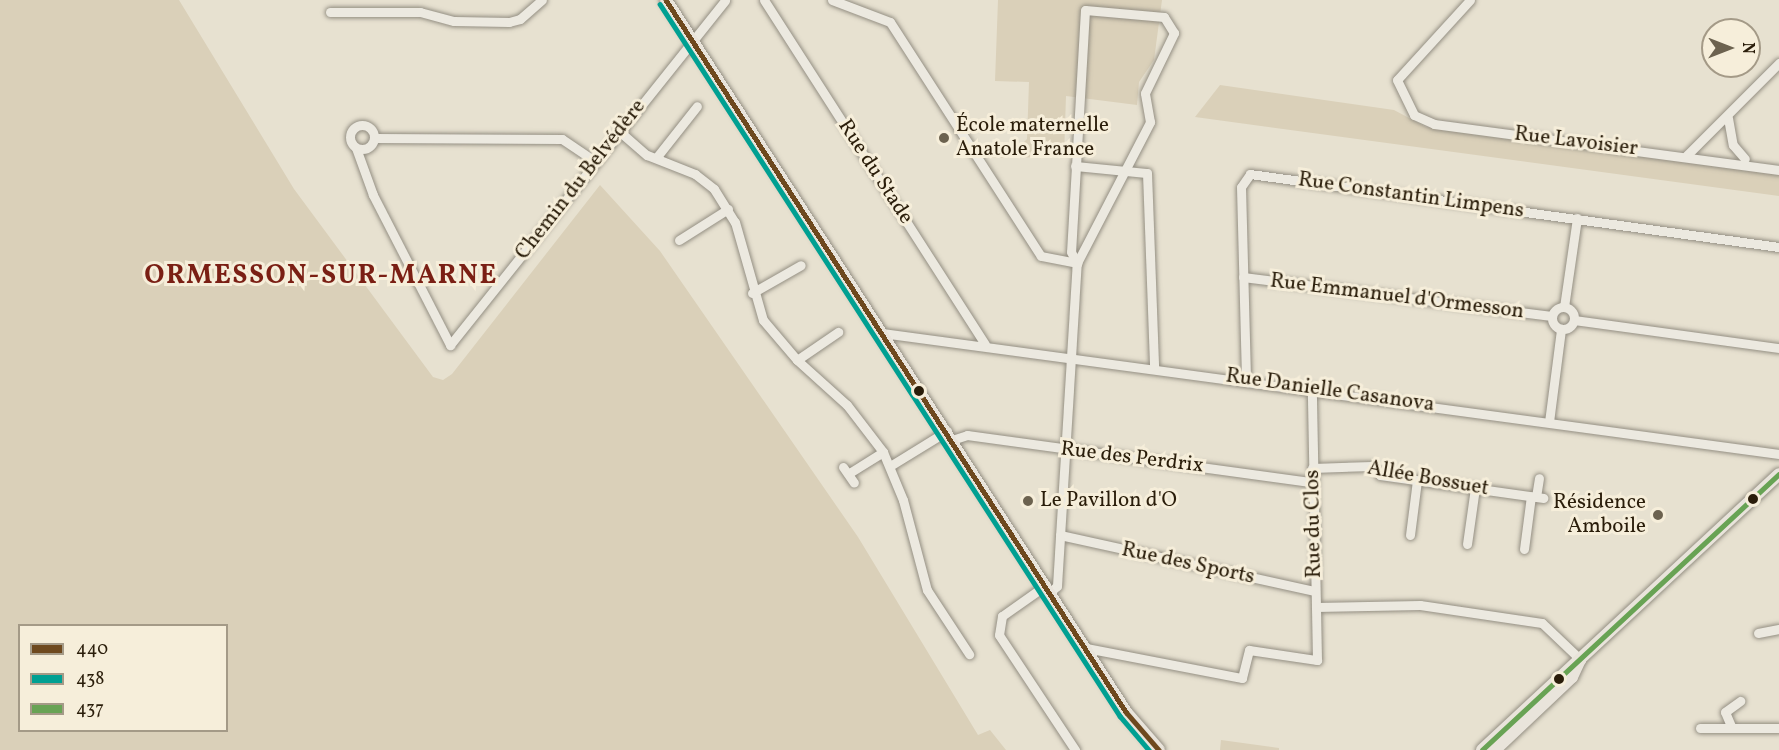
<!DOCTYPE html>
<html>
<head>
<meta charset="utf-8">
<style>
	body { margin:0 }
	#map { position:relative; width:1779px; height:750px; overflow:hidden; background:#e7e1d0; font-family:Vollkorn,serif }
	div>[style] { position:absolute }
	.green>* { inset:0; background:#dad0b9 }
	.roads { filter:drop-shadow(0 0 2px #948f83) drop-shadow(0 0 2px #948f83) }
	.minor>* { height:9px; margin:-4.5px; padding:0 4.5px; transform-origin:4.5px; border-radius:4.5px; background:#ece9e0 }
	.minor>.ring { margin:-4.5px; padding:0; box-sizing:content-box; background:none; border:9px solid #ece9e0; border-radius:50% }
	.major>* { height:12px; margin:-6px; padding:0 6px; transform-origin:6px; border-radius:6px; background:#e9e4db }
	.bus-1>* { height:4.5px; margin:-2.25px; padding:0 2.25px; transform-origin:2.25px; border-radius:2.25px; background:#6e491e }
	.bus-2>* { height:4.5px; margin:-2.25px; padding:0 2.25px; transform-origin:2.25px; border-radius:2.25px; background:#00a092 }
	.bus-3>* { height:4.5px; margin:-2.25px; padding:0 2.25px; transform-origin:2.25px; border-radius:2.25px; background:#68a354 }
	.dots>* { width:16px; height:16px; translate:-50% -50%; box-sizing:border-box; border:3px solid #f6eeda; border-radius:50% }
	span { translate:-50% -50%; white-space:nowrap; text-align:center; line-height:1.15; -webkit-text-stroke:6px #f6eeda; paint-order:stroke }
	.poi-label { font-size:21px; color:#2a1d0a }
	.left { translate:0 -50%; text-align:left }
	.right { translate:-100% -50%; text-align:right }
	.street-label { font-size:21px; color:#2a1d0a }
	.district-label { font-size:27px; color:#7a1f14; font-weight:700; letter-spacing:1.5px }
	.legend { position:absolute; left:18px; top:624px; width:210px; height:108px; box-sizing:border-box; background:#f6eeda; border:2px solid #a49a87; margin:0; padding:8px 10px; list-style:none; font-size:18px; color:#2a1d0a }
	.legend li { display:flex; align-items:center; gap:12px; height:30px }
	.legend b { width:30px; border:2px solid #a49a87 }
	.north { position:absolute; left:1701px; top:18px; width:60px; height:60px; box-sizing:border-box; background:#f6eeda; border:2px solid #a49a87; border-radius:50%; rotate:90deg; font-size:16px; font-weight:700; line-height:24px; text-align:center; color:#2a1d0a }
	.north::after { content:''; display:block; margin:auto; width:21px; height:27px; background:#6c624f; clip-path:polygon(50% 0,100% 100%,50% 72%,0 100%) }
</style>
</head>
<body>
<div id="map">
	<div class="green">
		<div style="clip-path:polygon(evenodd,0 0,179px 0,294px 189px,433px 377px,443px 380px,452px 374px,600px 185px,660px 251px,858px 537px,978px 735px,990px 730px,1006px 750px,0 750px,0 0,20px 626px,226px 626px,226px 730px,20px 730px,20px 626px)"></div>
		<div style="clip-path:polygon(998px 0,1162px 0,1154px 60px,1139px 82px,1137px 105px,1066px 96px,1064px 157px,987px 158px,984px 154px,995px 146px,1019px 147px,1027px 139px,1029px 82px,995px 81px)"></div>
		<div style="clip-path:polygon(1220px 85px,1394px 110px,1426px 127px,1779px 175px,1779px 196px,1195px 117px)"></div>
		<div style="clip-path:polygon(1221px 740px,1279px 748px,1279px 750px,1220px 750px)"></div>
	</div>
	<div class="roads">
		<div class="minor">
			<div style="left:764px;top:0;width:409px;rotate:57.3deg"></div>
			<div style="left:832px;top:0;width:62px;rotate:20.8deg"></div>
			<div style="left:890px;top:22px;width:278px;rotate:57.2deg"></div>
			<div style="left:1041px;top:256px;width:37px;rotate:11deg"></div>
			<div style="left:1470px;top:0;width:108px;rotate:132.4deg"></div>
			<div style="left:1397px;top:80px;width:39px;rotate:64deg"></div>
			<div style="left:1414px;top:115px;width:22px;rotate:24deg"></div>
			<div style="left:1434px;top:124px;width:348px;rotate:7.6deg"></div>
			<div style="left:330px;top:12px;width:90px"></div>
			<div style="left:420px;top:12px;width:35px;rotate:15deg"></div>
			<div style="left:454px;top:21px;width:55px;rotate:1deg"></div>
			<div style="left:509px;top:22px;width:11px;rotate:-15deg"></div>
			<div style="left:520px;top:19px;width:29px;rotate:-41deg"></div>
			<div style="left:1728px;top:118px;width:27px;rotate:80deg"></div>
			<div style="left:1733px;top:145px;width:18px;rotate:49deg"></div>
			<div class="ring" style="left:350px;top:125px;width:15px;height:15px"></div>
			<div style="left:619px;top:131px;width:37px;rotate:41deg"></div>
			<div style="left:647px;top:155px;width:52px;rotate:21.6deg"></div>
			<div style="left:695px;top:174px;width:24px;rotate:38deg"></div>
			<div style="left:714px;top:189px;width:39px;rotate:58deg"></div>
			<div style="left:735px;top:222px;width:102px;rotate:74.1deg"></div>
			<div style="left:763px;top:320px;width:52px;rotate:49.6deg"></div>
			<div style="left:797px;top:360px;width:50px;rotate:-34.3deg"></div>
			<div style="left:374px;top:138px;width:188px;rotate:0.3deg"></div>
			<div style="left:562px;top:139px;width:40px;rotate:34deg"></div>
			<div style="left:356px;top:148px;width:50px;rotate:70.1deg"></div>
			<div style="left:373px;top:195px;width:169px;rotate:62.8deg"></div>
			<div style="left:450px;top:345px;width:441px;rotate:-51.4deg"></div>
			<div style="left:1686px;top:156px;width:132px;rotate:-45deg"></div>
			<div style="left:656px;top:158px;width:66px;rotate:-51.7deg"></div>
			<div style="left:1075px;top:166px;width:72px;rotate:5.6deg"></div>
			<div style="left:1147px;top:173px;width:194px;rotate:87.9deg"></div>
			<div style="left:679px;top:240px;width:58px;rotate:-32.3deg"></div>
			<div style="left:1243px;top:277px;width:311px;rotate:7.2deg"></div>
			<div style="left:752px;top:293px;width:56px;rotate:-29.7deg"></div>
			<div class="ring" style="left:1552px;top:307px;width:13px;height:13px"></div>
			<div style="left:1564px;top:307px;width:90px;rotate:-81.7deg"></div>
			<div style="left:1574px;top:320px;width:207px;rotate:7.8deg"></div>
			<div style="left:882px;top:333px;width:905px;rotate:7.68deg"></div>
			<div style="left:797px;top:360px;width:67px;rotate:42deg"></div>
			<div style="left:847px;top:405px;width:59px;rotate:52.5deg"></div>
			<div style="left:883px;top:452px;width:52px;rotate:67.4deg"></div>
			<div style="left:903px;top:500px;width:93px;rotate:75.1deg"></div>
			<div style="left:927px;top:590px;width:77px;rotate:56.7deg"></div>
			<div style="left:1246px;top:378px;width:191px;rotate:-91.5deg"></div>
			<div style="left:1241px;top:187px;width:16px;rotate:-55deg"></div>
			<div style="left:1250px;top:174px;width:534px;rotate:7.86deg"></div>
			<div style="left:1549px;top:422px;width:94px;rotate:-82.6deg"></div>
			<div style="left:952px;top:440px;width:16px;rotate:-18deg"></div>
			<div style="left:967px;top:435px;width:348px;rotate:7.8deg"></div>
			<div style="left:890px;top:466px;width:67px;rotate:-31.6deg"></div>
			<div style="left:843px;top:467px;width:19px;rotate:55deg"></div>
			<div style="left:1312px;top:468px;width:60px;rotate:-1.9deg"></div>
			<div style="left:1372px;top:466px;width:12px;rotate:48deg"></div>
			<div style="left:1380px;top:475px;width:165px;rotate:8deg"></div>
			<div style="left:851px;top:472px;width:38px;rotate:-32deg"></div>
			<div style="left:1536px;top:497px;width:19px;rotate:-81deg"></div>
			<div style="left:1060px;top:535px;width:261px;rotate:12.4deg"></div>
			<div style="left:1410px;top:535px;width:55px;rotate:-82.7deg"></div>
			<div style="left:1467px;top:544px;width:57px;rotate:-81.9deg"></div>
			<div style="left:1524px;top:549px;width:53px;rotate:-82.5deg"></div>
			<div style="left:1046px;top:585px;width:54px;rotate:144.8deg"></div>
			<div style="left:1002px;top:616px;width:19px;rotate:99deg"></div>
			<div style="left:999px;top:635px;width:138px;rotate:56.5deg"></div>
			<div style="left:1050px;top:592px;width:9px;rotate:-41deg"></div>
			<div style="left:1057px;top:586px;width:324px;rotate:-86.5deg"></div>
			<div style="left:1077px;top:263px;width:159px;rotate:-62.6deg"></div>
			<div style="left:1150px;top:122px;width:29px;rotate:-100deg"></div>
			<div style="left:1145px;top:93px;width:67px;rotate:-64.2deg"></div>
			<div style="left:1174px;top:33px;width:19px;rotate:-122deg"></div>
			<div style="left:1164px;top:17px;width:79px;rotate:-174.9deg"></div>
			<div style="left:1085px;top:10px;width:242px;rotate:93.3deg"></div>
			<div style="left:1071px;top:252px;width:13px;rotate:61deg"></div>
			<div style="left:1316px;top:607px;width:104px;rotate:-1.1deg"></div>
			<div style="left:1420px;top:605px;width:123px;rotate:8.4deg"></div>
			<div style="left:1542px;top:623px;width:54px;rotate:43.5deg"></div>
			<div style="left:1758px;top:633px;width:21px;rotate:-11deg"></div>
			<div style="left:1086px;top:648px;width:159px;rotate:10.9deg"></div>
			<div style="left:1242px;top:678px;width:29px;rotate:-76deg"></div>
			<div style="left:1249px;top:650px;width:69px;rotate:8.4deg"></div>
			<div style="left:1317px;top:660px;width:272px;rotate:-91.1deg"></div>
			<div style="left:1731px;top:726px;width:15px;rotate:-113deg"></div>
			<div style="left:1725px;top:712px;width:19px;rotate:-36deg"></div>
			<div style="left:1700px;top:728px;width:79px"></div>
		</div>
		<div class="major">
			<div style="left:666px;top:0;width:848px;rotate:57.13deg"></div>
			<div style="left:1126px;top:712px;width:50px;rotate:49deg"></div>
			<div style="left:1482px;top:750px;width:405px;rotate:-42.9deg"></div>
			<div style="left:1495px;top:750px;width:106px;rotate:-43.5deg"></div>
			<div style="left:1572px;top:677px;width:19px;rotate:-65deg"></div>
		</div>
	</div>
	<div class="bus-1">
		<div style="left:666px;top:0;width:848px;rotate:57.13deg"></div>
		<div style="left:1126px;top:712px;width:50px;rotate:49deg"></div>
	</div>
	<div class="bus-2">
		<div style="left:660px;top:4px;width:848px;rotate:57.13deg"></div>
		<div style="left:1120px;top:716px;width:45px;rotate:49.5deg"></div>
	</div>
	<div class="bus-3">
		<div style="left:1482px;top:750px;width:405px;rotate:-42.9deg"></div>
	</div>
	<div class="dots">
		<div style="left:944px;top:138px;background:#6c624f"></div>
		<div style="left:919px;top:391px;background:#2a1d0a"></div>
		<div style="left:1753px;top:499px;background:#2a1d0a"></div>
		<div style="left:1028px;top:501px;background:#6c624f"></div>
		<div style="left:1658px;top:515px;background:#6c624f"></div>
		<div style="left:1559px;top:679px;background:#2a1d0a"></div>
	</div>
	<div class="poi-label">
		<span class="left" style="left:956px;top:138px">École maternelle<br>Anatole France</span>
		<span class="left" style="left:1040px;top:501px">Le Pavillon d'O</span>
		<span class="right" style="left:1646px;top:515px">Résidence<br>Amboile</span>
	</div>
	<div class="street-label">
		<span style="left:1576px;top:142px;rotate:7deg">Rue Lavoisier</span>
		<span style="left:875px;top:172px;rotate:57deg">Rue du Stade</span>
		<span style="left:581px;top:180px;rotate:-52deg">Chemin du Belvédère</span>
		<span style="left:1411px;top:196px;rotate:8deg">Rue Constantin Limpens</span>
		<span style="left:1397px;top:297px;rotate:7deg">Rue Emmanuel d'Ormesson</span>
		<span style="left:1330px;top:391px;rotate:8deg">Rue Danielle Casanova</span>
		<span style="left:1132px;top:458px;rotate:7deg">Rue des Perdrix</span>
		<span style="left:1428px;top:479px;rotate:10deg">Allée Bossuet</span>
		<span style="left:1314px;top:524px;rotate:-91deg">Rue du Clos</span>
		<span style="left:1188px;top:564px;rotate:12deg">Rue des Sports</span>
	</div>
	<div class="district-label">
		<span style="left:321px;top:277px">ORMESSON-SUR-MARNE</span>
	</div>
	<ul class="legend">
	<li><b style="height:8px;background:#6e491e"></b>440</li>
	<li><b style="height:8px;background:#00a092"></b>438</li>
	<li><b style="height:8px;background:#68a354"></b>437</li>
	</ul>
	<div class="north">N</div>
</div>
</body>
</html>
